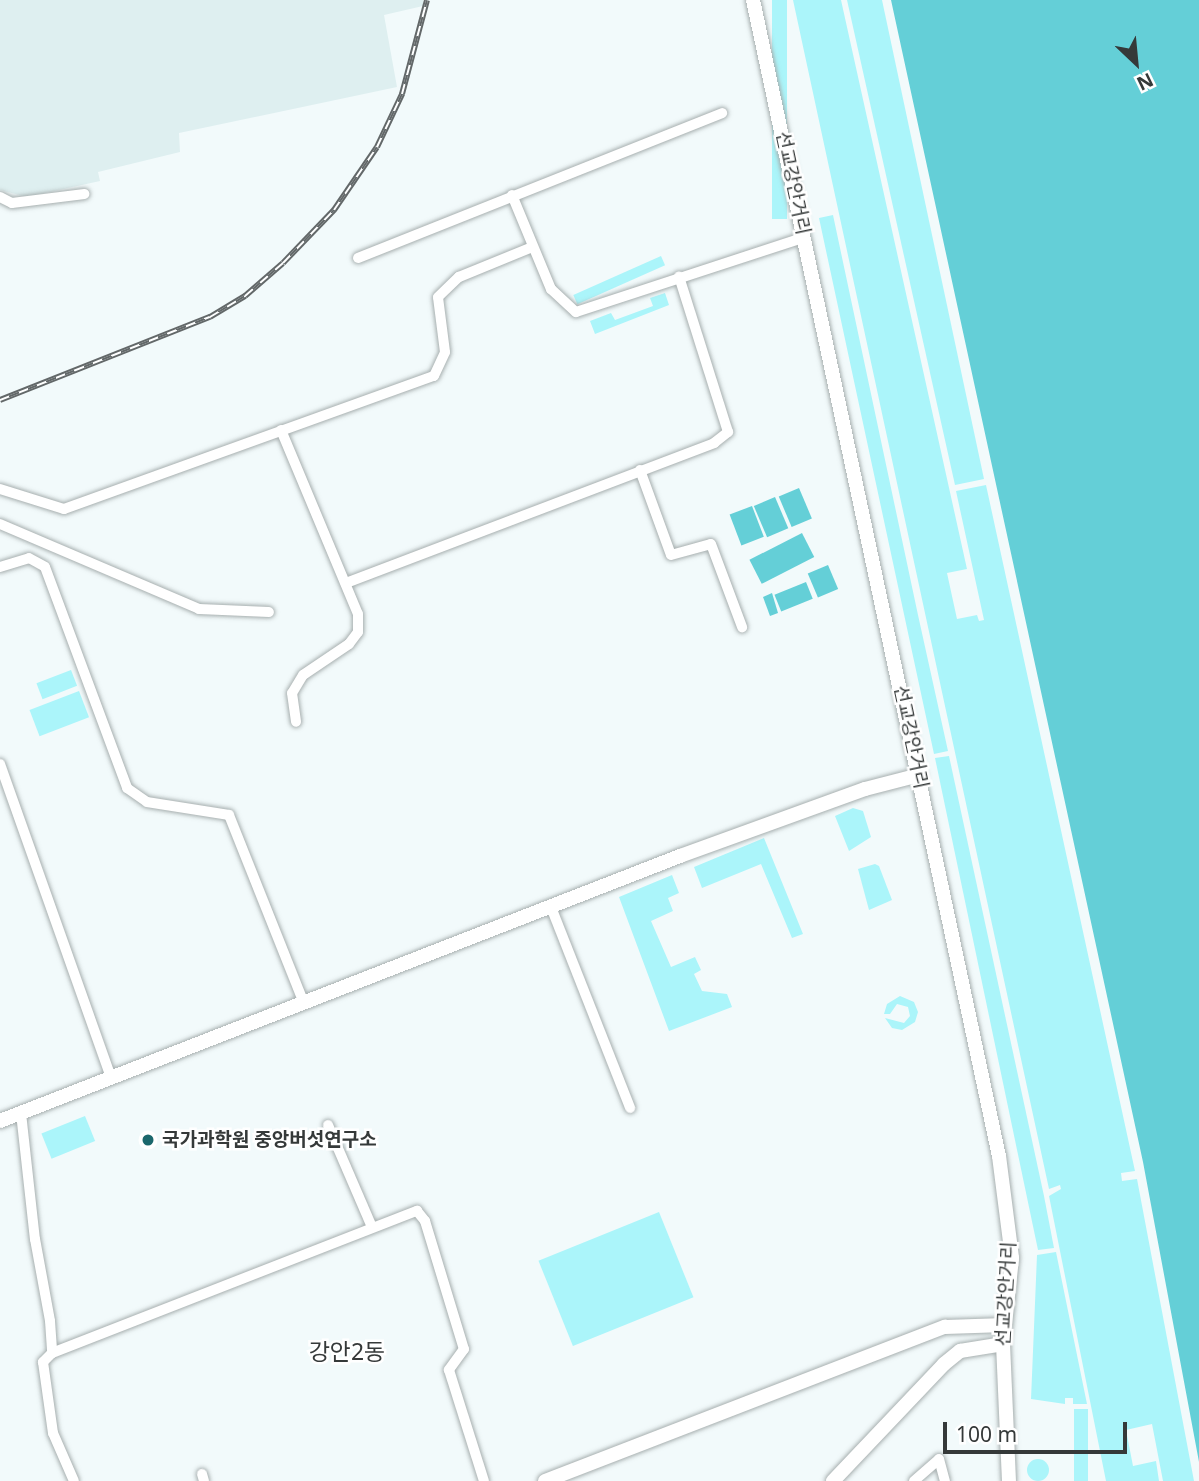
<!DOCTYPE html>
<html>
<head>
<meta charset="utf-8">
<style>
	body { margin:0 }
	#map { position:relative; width:1199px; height:1481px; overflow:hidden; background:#f2fafb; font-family:"Noto Sans","Noto Sans KR",sans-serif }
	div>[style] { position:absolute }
	.built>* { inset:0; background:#deeff0 }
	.green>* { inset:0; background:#abf5fa; transform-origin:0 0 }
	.round { border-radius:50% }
	.water>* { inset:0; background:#64cfd7; transform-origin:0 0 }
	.roads { filter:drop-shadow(0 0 2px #a7afaf) drop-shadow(0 0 2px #a7afaf) }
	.street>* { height:10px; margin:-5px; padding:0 5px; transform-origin:5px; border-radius:5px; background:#fff }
	.secondary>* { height:14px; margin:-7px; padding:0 7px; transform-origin:7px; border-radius:7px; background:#fff }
	.rail>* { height:6px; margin-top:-3px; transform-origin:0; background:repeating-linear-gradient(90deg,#fff 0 10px,#636869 0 20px); box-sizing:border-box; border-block:2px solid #636869 }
	.dots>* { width:19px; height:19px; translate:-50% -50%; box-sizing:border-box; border:4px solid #fff; border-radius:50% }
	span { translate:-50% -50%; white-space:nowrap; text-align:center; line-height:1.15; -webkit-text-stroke:5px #fff; paint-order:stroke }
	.street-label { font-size:19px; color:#353939 }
	.poi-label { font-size:19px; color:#353939; font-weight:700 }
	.left { translate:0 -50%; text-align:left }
	.quarter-label { font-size:23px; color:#353939 }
	.north { position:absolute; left:1101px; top:28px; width:70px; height:70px; -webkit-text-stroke:5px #fff; paint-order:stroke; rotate:154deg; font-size:19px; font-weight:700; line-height:28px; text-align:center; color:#353939 }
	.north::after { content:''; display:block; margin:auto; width:24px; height:32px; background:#353939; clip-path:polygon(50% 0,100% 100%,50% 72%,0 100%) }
	.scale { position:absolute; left:943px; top:1422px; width:184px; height:32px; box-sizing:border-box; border:4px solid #353939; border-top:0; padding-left:9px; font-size:21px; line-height:24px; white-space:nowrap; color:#353939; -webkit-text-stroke:5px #fff; paint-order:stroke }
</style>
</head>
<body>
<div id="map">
	<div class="built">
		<div style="clip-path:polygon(0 0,423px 0,423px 6px,384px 15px,397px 87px,179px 133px,180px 152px,98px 172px,100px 181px,27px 197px,0 190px)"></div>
	</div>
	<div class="green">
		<div style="left:772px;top:0;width:15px;height:219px"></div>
		<div style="clip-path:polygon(793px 0,841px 0,967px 569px,947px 573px,957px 619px,977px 615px,979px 621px,984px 620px,956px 491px,986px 485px,1135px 1171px,1121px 1173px,1122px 1181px,1137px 1179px,1194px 1481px,1163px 1481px,1152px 1424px,1126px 1430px,1133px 1466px,1156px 1461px,1159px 1481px,1106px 1481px,1049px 1196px,1061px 1189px,1060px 1185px,1049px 1189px)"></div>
		<div style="clip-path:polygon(847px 0,882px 0,984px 479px,955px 485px)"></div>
		<div style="clip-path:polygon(833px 215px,918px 615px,948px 751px,934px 754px,819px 218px)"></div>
		<div style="left:661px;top:256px;width:10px;height:96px;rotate:66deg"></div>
		<div style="clip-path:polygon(665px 293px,669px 305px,595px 334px,590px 321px,611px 313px,615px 320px,653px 306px,650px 298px)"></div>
		<div style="left:71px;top:670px;width:17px;height:37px;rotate:69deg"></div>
		<div style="left:79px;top:691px;width:28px;height:53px;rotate:69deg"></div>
		<div style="clip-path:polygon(949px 756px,1044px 1196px,1054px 1248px,1038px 1250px,935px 758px)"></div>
		<div style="clip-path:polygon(853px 808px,863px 811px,871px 837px,849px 851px,835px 816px)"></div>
		<div style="clip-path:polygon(764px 838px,803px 934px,792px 938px,761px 864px,702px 888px,694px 867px)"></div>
		<div style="clip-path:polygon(875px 864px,879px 866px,892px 900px,869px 910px,858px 869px)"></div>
		<div style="clip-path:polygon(672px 875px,679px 893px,668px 898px,673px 911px,651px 921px,671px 967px,695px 957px,701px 970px,694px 974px,702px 991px,727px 994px,732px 1007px,669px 1031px,619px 897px)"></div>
		<div style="clip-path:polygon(900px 996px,914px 1002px,918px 1012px,915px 1022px,902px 1030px,892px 1028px,885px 1018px,904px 1023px,910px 1016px,908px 1007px,897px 1004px,890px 1014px,884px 1014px,887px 1004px)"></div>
		<div style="left:85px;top:1116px;width:27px;height:47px;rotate:68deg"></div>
		<div style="left:659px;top:1212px;width:92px;height:130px;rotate:68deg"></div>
		<div style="clip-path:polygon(1056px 1252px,1087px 1404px,1073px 1404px,1073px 1398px,1065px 1398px,1065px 1404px,1031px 1399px,1037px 1255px)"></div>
		<div style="left:1074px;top:1409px;width:14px;height:73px"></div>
		<div class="round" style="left:1027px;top:1459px;width:22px;height:22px"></div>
	</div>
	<div class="water">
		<div style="clip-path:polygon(891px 0,1199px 0,1199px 1462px,1143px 1162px)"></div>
		<div style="left:799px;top:488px;width:33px;height:22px;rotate:67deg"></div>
		<div style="left:775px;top:497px;width:34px;height:23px;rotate:67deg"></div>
		<div style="left:752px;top:506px;width:33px;height:24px;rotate:69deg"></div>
		<div style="left:802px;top:533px;width:27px;height:59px;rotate:63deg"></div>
		<div style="left:828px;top:565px;width:26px;height:22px;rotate:67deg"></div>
		<div style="left:806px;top:582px;width:18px;height:34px;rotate:68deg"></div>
		<div style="clip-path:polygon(772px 593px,778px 613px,770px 616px,763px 597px)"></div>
	</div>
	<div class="roads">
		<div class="street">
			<div style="left:512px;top:195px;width:102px;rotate:67.5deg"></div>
			<div style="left:551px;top:289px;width:34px;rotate:43deg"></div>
			<div style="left:576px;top:312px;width:241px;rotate:-18.1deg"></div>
			<div style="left:0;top:197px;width:13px;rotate:27deg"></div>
			<div style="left:12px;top:203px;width:73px;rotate:-7.1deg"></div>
			<div style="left:358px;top:258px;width:392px;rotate:-21.7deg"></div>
			<div style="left:281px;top:430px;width:199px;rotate:67.3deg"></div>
			<div style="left:358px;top:614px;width:18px;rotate:90deg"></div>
			<div style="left:358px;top:632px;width:15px;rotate:127deg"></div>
			<div style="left:349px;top:644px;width:55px;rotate:146deg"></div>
			<div style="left:303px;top:675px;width:21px;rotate:121deg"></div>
			<div style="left:292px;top:693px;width:29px;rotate:82deg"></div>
			<div style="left:640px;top:470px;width:90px;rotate:70deg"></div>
			<div style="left:671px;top:555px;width:41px;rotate:-15.4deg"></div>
			<div style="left:711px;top:544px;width:89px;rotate:69.5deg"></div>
			<div style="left:0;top:489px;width:67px;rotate:17.4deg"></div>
			<div style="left:64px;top:509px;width:393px;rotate:-19.8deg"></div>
			<div style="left:434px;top:376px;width:26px;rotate:-65deg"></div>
			<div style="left:445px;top:352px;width:55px;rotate:-97.3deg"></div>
			<div style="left:438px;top:297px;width:29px;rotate:-44deg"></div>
			<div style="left:459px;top:277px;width:79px;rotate:-22.3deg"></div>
			<div style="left:0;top:524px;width:216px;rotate:23.1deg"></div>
			<div style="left:199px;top:609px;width:70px;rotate:2.5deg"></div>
			<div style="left:0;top:567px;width:30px;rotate:-17deg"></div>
			<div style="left:29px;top:558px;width:18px;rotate:29deg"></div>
			<div style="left:45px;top:567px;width:236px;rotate:69.6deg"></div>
			<div style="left:127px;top:788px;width:24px;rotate:35deg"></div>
			<div style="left:147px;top:802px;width:83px;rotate:9deg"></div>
			<div style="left:229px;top:815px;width:200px;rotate:68.3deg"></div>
			<div style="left:346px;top:583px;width:394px;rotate:-20.8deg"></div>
			<div style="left:714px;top:443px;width:18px;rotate:-38deg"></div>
			<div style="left:728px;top:432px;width:163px;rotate:-107.5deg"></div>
			<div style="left:0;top:764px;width:330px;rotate:70.5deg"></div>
			<div style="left:551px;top:907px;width:216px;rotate:68.5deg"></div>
			<div style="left:21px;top:1113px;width:127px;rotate:83.7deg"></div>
			<div style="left:35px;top:1239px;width:83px;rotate:79.6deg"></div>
			<div style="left:50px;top:1321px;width:32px;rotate:86deg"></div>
			<div style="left:52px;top:1353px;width:13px;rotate:135deg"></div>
			<div style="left:43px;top:1362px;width:72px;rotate:82deg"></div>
			<div style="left:53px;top:1433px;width:52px;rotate:66.4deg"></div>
			<div style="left:328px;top:1125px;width:111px;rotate:66.7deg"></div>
			<div style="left:52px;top:1353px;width:392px;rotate:-21.3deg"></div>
			<div style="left:417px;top:1211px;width:13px;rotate:51deg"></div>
			<div style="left:425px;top:1221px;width:134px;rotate:73.1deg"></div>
			<div style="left:464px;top:1349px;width:26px;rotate:126deg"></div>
			<div style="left:449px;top:1370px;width:116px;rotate:72.5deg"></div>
			<div style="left:202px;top:1474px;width:7px;rotate:74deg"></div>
			<div style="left:914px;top:1481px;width:33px;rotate:-41deg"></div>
			<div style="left:939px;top:1459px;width:23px;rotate:75deg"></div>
		</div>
		<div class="secondary">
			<div style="left:753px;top:0;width:1182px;rotate:77.99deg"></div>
			<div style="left:999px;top:1156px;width:103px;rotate:82.7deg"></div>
			<div style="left:1012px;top:1258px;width:86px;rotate:96deg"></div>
			<div style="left:1003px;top:1344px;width:137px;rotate:87.5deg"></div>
			<div style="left:0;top:1121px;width:730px;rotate:-21.29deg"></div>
			<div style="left:680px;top:856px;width:197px;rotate:-19.9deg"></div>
			<div style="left:865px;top:789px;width:56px;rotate:-14.5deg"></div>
			<div style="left:545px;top:1481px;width:429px;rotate:-21.1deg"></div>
			<div style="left:945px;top:1327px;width:60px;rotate:-1.9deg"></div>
			<div style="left:833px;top:1481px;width:161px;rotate:-46.5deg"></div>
			<div style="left:944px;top:1364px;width:21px;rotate:-39deg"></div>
			<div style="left:960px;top:1351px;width:44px;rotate:-9.2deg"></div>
		</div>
	</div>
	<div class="rail">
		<div style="left:0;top:400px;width:226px;rotate:-21.6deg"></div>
		<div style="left:210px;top:317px;width:41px;rotate:-31deg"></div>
		<div style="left:245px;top:296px;width:50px;rotate:-41deg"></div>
		<div style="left:283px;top:263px;width:74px;rotate:-46.1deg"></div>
		<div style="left:334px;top:210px;width:76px;rotate:-55.7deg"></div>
		<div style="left:377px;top:147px;width:59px;rotate:-64.7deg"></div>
		<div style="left:402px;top:94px;width:97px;rotate:-75.1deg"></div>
	</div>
	<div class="dots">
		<div style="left:148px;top:1140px;background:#1a676c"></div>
	</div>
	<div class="street-label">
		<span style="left:793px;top:183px;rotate:78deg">선교강안거리</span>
		<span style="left:911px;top:737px;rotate:78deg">선교강안거리</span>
		<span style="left:1006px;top:1294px;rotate:-87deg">선교강안거리</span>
	</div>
	<div class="poi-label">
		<span class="left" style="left:162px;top:1140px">국가과학원 중앙버섯연구소</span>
	</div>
	<div class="quarter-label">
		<span style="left:347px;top:1351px">강안2동</span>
	</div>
	<div class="north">N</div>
	<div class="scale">100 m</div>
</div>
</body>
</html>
